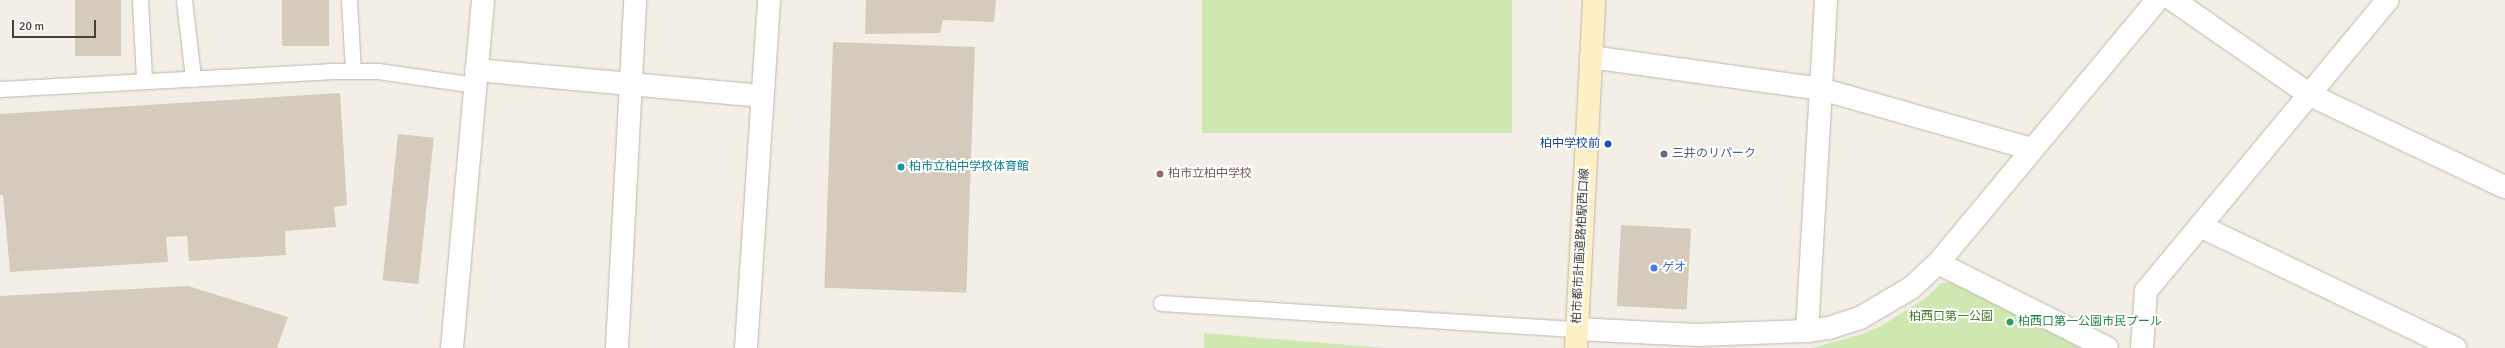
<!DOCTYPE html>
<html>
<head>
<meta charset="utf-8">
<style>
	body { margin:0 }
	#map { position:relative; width:2505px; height:348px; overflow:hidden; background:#f3efe7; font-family:Signika,"Noto Sans JP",sans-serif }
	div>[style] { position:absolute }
	.green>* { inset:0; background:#cfe7b0; transform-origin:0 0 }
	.building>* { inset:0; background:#d5cbbc; transform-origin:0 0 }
	.roads { filter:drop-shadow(0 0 1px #bfb7a9) drop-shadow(0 0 1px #bfb7a9) }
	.lane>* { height:15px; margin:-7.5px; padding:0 7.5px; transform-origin:7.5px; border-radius:7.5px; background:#fff }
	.street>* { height:22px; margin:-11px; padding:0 11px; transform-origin:11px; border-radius:11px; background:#fff }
	.secondary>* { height:22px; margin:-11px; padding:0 11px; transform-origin:11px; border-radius:11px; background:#fef0c6 }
	.dots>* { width:11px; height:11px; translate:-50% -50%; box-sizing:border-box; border:2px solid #fff; border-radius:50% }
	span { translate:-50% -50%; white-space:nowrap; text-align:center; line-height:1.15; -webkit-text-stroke:4px #fff; paint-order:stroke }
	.transit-label { font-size:12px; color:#164399 }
	.right { translate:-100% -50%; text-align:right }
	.service-label { font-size:12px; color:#4e5e75 }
	.left { translate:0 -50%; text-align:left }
	.culture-label { font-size:12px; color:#0d838f }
	.education-label { font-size:12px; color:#785e54 }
	.street-label { font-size:12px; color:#464036 }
	.shop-label { font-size:12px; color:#366cbe }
	.park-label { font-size:12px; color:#487829 }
	.leisure-label { font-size:12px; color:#27864d }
	.scale { position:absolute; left:12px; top:20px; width:84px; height:18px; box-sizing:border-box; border:2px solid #464036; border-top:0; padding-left:5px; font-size:12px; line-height:14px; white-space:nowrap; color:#464036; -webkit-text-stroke:3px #fff; paint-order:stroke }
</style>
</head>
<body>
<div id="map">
	<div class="green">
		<div style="left:1202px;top:0;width:310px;height:133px"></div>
		<div style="clip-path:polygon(1956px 282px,2090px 348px,1812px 348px,1863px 334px,1881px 326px,1924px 299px,1942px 283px)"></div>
		<div style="clip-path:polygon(1204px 333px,1385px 348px,1204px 348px)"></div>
	</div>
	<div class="building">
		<div style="left:75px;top:0;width:46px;height:56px"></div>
		<div style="left:282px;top:0;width:47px;height:46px"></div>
		<div style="clip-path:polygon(866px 0,996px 0,994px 22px,943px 20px,940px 33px,865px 34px)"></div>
		<div style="left:833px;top:42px;width:142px;height:246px;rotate:2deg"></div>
		<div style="clip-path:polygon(340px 93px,347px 205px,334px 207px,336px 227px,285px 231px,286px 255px,189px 261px,187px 236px,166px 237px,168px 262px,10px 272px,3px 195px,0 195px,0 114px)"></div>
		<div style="left:398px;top:134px;width:36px;height:147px;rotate:6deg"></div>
		<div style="left:1621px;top:225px;width:70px;height:81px;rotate:3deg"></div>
		<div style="clip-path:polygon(188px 286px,288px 317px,277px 348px,0 348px,0 296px)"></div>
	</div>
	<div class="roads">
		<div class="lane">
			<div style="left:140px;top:0;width:80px;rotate:87.1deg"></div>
			<div style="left:184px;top:0;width:79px;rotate:83.4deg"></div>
			<div style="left:349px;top:0;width:71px;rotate:86.8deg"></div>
			<div style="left:0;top:89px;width:330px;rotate:-3.1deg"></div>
			<div style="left:330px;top:71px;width:48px"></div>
			<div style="left:378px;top:71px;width:98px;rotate:8.2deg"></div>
			<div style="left:1161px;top:303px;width:417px;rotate:3.6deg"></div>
		</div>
		<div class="street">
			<div style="left:2173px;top:0;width:167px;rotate:34.7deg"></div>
			<div style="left:2310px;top:95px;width:216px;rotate:25.3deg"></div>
			<div style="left:1591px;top:57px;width:232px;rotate:7.9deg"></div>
			<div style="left:1821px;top:89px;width:219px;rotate:15.9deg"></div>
			<div style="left:476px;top:70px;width:287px;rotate:5.2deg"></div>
			<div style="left:2200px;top:226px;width:283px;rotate:25.6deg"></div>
			<div style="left:1938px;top:263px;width:189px;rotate:26.7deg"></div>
			<div style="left:1577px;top:329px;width:120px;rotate:2.9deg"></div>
			<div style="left:1697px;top:335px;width:110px;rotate:-2.1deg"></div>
			<div style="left:1807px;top:331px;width:22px;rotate:-8deg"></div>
			<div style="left:1829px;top:328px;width:33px;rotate:-18deg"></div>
			<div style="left:1860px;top:318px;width:59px;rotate:-30.5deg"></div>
			<div style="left:1911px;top:288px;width:37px;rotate:-43deg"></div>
			<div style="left:1938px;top:263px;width:342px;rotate:-50.2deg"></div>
			<div style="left:1807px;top:331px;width:332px;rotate:-86.7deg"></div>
			<div style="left:452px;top:348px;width:349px;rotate:-84.9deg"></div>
			<div style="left:617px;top:348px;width:348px;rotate:-87deg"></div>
			<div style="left:746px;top:348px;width:349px;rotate:-86.2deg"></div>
			<div style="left:2142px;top:348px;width:57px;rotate:-86deg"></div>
			<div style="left:2146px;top:291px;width:378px;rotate:-50.3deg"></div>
		</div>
		<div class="secondary">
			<div style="left:1576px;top:348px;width:348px;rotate:-87deg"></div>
		</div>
	</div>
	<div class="dots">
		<div style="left:1608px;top:144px;background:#1a4fb4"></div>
		<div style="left:1664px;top:154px;background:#5c6f8a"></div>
		<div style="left:901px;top:167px;background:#0f9aa8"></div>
		<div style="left:1160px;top:174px;background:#8d6e63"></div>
		<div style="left:1654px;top:268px;background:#3f7fe0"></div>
		<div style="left:2010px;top:322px;background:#2e9e5b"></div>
	</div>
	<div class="transit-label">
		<span class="right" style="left:1600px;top:144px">柏中学校前</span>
	</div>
	<div class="service-label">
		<span class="left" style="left:1672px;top:154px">三井のリパーク</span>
	</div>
	<div class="culture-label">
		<span class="left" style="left:909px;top:167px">柏市立柏中学校体育館</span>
	</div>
	<div class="education-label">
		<span class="left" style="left:1168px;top:174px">柏市立柏中学校</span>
	</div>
	<div class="street-label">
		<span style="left:1581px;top:246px;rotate:-87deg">柏市都市計画道路柏駅西口線</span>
	</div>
	<div class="shop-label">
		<span class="left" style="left:1662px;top:268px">ゲオ</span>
	</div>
	<div class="park-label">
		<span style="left:1951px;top:317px">柏西口第一公園</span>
	</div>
	<div class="leisure-label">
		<span class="left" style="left:2018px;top:322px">柏西口第一公園市民プール</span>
	</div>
	<div class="scale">20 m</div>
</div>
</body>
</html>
